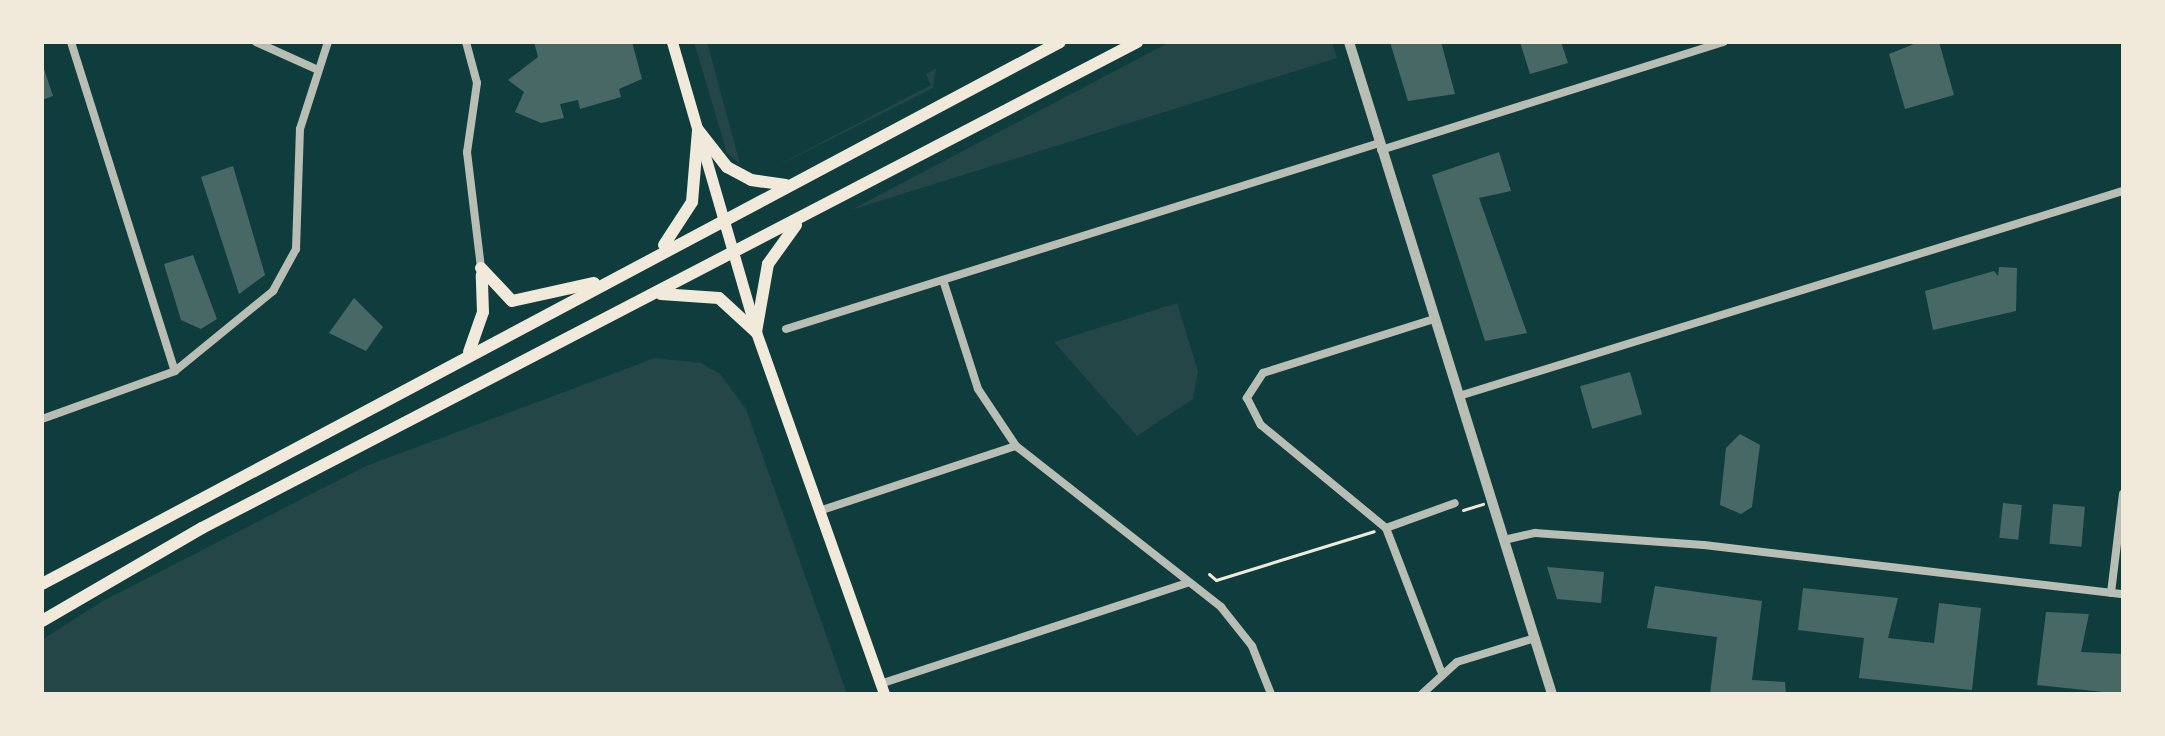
<!DOCTYPE html>
<html>
<head>
<meta charset="utf-8">
<style>
	body { margin:0 }
	#map { position:relative; width:2165px; height:736px; overflow:hidden; background:#0f3d3e; font-family:Overpass,sans-serif }
	div>[style] { position:absolute }
	.green>* { inset:0; background:#244646 }
	.building>* { inset:0; background:#486865; transform-origin:0 0 }
	.path>* { height:3px; margin:-1.5px; padding:0 1.5px; transform-origin:1.5px; border-radius:1.5px; background:#f1e9da }
	.minor>* { height:8px; margin:-4px; padding:0 4px; transform-origin:4px; border-radius:4px; background:#b8beb3 }
	.tertiary>* { height:10px; margin:-5px; padding:0 5px; transform-origin:5px; border-radius:5px; background:#b8beb3 }
	.secondary>* { height:11px; margin:-5.5px; padding:0 5.5px; transform-origin:5.5px; border-radius:5.5px; background:#f1e9da }
	.primary>* { height:12px; margin:-6px; padding:0 6px; transform-origin:6px; border-radius:6px; background:#f1e9da }
	span { translate:-50% -50%; white-space:nowrap; text-align:center; line-height:1.15; -webkit-text-stroke:8px #f1e9da; paint-order:stroke }
	.frame { position:absolute; inset:0; border:44px solid #f1e9da; pointer-events:none }
</style>
</head>
<body>
<div id="map">
	<div class="green">
		<div style="clip-path:polygon(694px 42px,707px 42px,740px 164px,727px 153px)"></div>
		<div style="clip-path:polygon(1170px 42px,1332px 42px,1337px 58px,851px 210px)"></div>
		<div style="clip-path:polygon(936px 68px,933px 88px,767px 171px,931px 85px,926px 74px)"></div>
		<div style="clip-path:polygon(1177px 303px,1198px 371px,1193px 399px,1137px 436px,1054px 342px)"></div>
		<div style="clip-path:polygon(655px 358px,701px 363px,720px 374px,746px 409px,847px 694px,42px 694px,42px 640px,101px 602px,366px 466px)"></div>
	</div>
	<div class="building">
		<div style="clip-path:polygon(534px 42px,632px 42px,642px 79px,619px 89px,621px 97px,580px 109px,578px 100px,560px 104px,564px 118px,541px 123px,515px 112px,524px 92px,508px 80px,538px 57px)"></div>
		<div style="clip-path:polygon(1390px 42px,1441px 42px,1455px 94px,1408px 101px)"></div>
		<div style="clip-path:polygon(1520px 42px,1561px 42px,1568px 63px,1530px 74px)"></div>
		<div style="clip-path:polygon(1919px 42px,1939px 42px,1954px 95px,1905px 109px,1889px 54px)"></div>
		<div style="clip-path:polygon(42px 63px,53px 96px,42px 100px)"></div>
		<div style="clip-path:polygon(1499px 152px,1511px 191px,1479px 198px,1527px 333px,1485px 341px,1432px 175px)"></div>
		<div style="clip-path:polygon(233px 166px,265px 275px,239px 294px,201px 177px)"></div>
		<div style="clip-path:polygon(193px 255px,217px 319px,201px 329px,181px 320px,164px 264px)"></div>
		<div style="clip-path:polygon(1999px 267px,2017px 268px,2016px 311px,1933px 330px,1925px 291px,1994px 271px,1998px 276px)"></div>
		<div style="clip-path:polygon(354px 298px,383px 327px,366px 351px,329px 333px)"></div>
		<div style="left:1630px;top:372px;width:44px;height:52px;rotate:74deg"></div>
		<div style="clip-path:polygon(1740px 434px,1760px 445px,1752px 507px,1741px 514px,1720px 505px,1726px 448px)"></div>
		<div style="left:2003px;top:503px;width:19px;height:35px;rotate:6deg"></div>
		<div style="left:2053px;top:504px;width:32px;height:40px;rotate:5deg"></div>
		<div style="clip-path:polygon(1547px 567px,1604px 572px,1601px 603px,1557px 599px)"></div>
		<div style="clip-path:polygon(1655px 586px,1762px 601px,1752px 680px,1785px 682px,1786px 694px,1710px 694px,1717px 637px,1647px 628px)"></div>
		<div style="clip-path:polygon(1803px 588px,1898px 598px,1888px 638px,1934px 643px,1939px 603px,1981px 608px,1972px 690px,1859px 678px,1864px 638px,1798px 630px)"></div>
		<div style="clip-path:polygon(2046px 612px,2089px 614px,2081px 652px,2123px 654px,2123px 694px,2037px 685px)"></div>
	</div>
	<div class="path">
		<div style="left:1463px;top:510px;width:21px;rotate:-17deg"></div>
		<div style="left:1209px;top:574px;width:9px;rotate:41deg"></div>
		<div style="left:1216px;top:580px;width:165px;rotate:-17.2deg"></div>
	</div>
	<div class="minor">
		<div style="left:71px;top:42px;width:345px;rotate:72.5deg"></div>
		<div style="left:256px;top:42px;width:66px;rotate:24.2deg"></div>
		<div style="left:466px;top:42px;width:42px;rotate:75deg"></div>
		<div style="left:477px;top:83px;width:70px;rotate:98.2deg"></div>
		<div style="left:467px;top:152px;width:117px;rotate:83.1deg"></div>
		<div style="left:1381px;top:150px;width:359px;rotate:-17.5deg"></div>
		<div style="left:943px;top:280px;width:114px;rotate:72.2deg"></div>
		<div style="left:978px;top:389px;width:69px;rotate:56.3deg"></div>
		<div style="left:1016px;top:446px;width:261px;rotate:38.1deg"></div>
		<div style="left:1221px;top:607px;width:50px;rotate:51.5deg"></div>
		<div style="left:1252px;top:646px;width:52px;rotate:68.4deg"></div>
		<div style="left:1434px;top:319px;width:179px;rotate:162.5deg"></div>
		<div style="left:1263px;top:373px;width:30px;rotate:123deg"></div>
		<div style="left:1247px;top:398px;width:30px;rotate:63deg"></div>
		<div style="left:1261px;top:425px;width:162px;rotate:39.5deg"></div>
		<div style="left:1386px;top:528px;width:153px;rotate:69deg"></div>
		<div style="left:786px;top:329px;width:621px;rotate:-17.41deg"></div>
		<div style="left:1459px;top:396px;width:695px;rotate:-17.16deg"></div>
		<div style="left:42px;top:419px;width:141px;rotate:-19.8deg"></div>
		<div style="left:175px;top:371px;width:127px;rotate:-39.2deg"></div>
		<div style="left:273px;top:291px;width:48px;rotate:-61.3deg"></div>
		<div style="left:296px;top:249px;width:120px;rotate:-88.1deg"></div>
		<div style="left:300px;top:129px;width:91px;rotate:-72.2deg"></div>
		<div style="left:819px;top:511px;width:207px;rotate:-18.3deg"></div>
		<div style="left:1386px;top:528px;width:73px;rotate:-19.9deg"></div>
		<div style="left:1504px;top:540px;width:32px;rotate:-13deg"></div>
		<div style="left:1535px;top:533px;width:169px;rotate:4.1deg"></div>
		<div style="left:1704px;top:545px;width:422px;rotate:6.7deg"></div>
		<div style="left:2111px;top:593px;width:100px;rotate:-83.1deg"></div>
		<div style="left:880px;top:684px;width:324px;rotate:-18.2deg"></div>
		<div style="left:1422px;top:694px;width:47px;rotate:-42.4deg"></div>
		<div style="left:1457px;top:662px;width:82px;rotate:-17.1deg"></div>
	</div>
	<div class="tertiary">
		<div style="left:1349px;top:42px;width:683px;rotate:72.71deg"></div>
	</div>
	<div class="secondary">
		<div style="left:672px;top:42px;width:302px;rotate:73.8deg"></div>
		<div style="left:756px;top:332px;width:384px;rotate:70.5deg"></div>
	</div>
	<div class="primary">
		<div style="left:698px;top:130px;width:47px;rotate:51.9deg"></div>
		<div style="left:727px;top:167px;width:27px;rotate:28deg"></div>
		<div style="left:751px;top:180px;width:35px;rotate:8deg"></div>
		<div style="left:664px;top:245px;width:51px;rotate:-56.9deg"></div>
		<div style="left:692px;top:202px;width:72px;rotate:-85.2deg"></div>
		<div style="left:481px;top:268px;width:45px;rotate:46.8deg"></div>
		<div style="left:512px;top:301px;width:84px;rotate:-12.4deg"></div>
		<div style="left:661px;top:294px;width:58px;rotate:3.9deg"></div>
		<div style="left:719px;top:298px;width:50px;rotate:42.6deg"></div>
		<div style="left:756px;top:332px;width:69px;rotate:-80deg"></div>
		<div style="left:768px;top:264px;width:48px;rotate:-54.3deg"></div>
		<div style="left:469px;top:352px;width:42px;rotate:-70.7deg"></div>
		<div style="left:483px;top:312px;width:37px;rotate:-92deg"></div>
		<div style="left:42px;top:584px;width:1153px;rotate:-28.03deg"></div>
		<div style="left:42px;top:621px;width:185px;rotate:-30.2deg"></div>
		<div style="left:202px;top:528px;width:1054px;rotate:-27.46deg"></div>
	</div>
	<div class="frame"></div>
</div>
</body>
</html>
